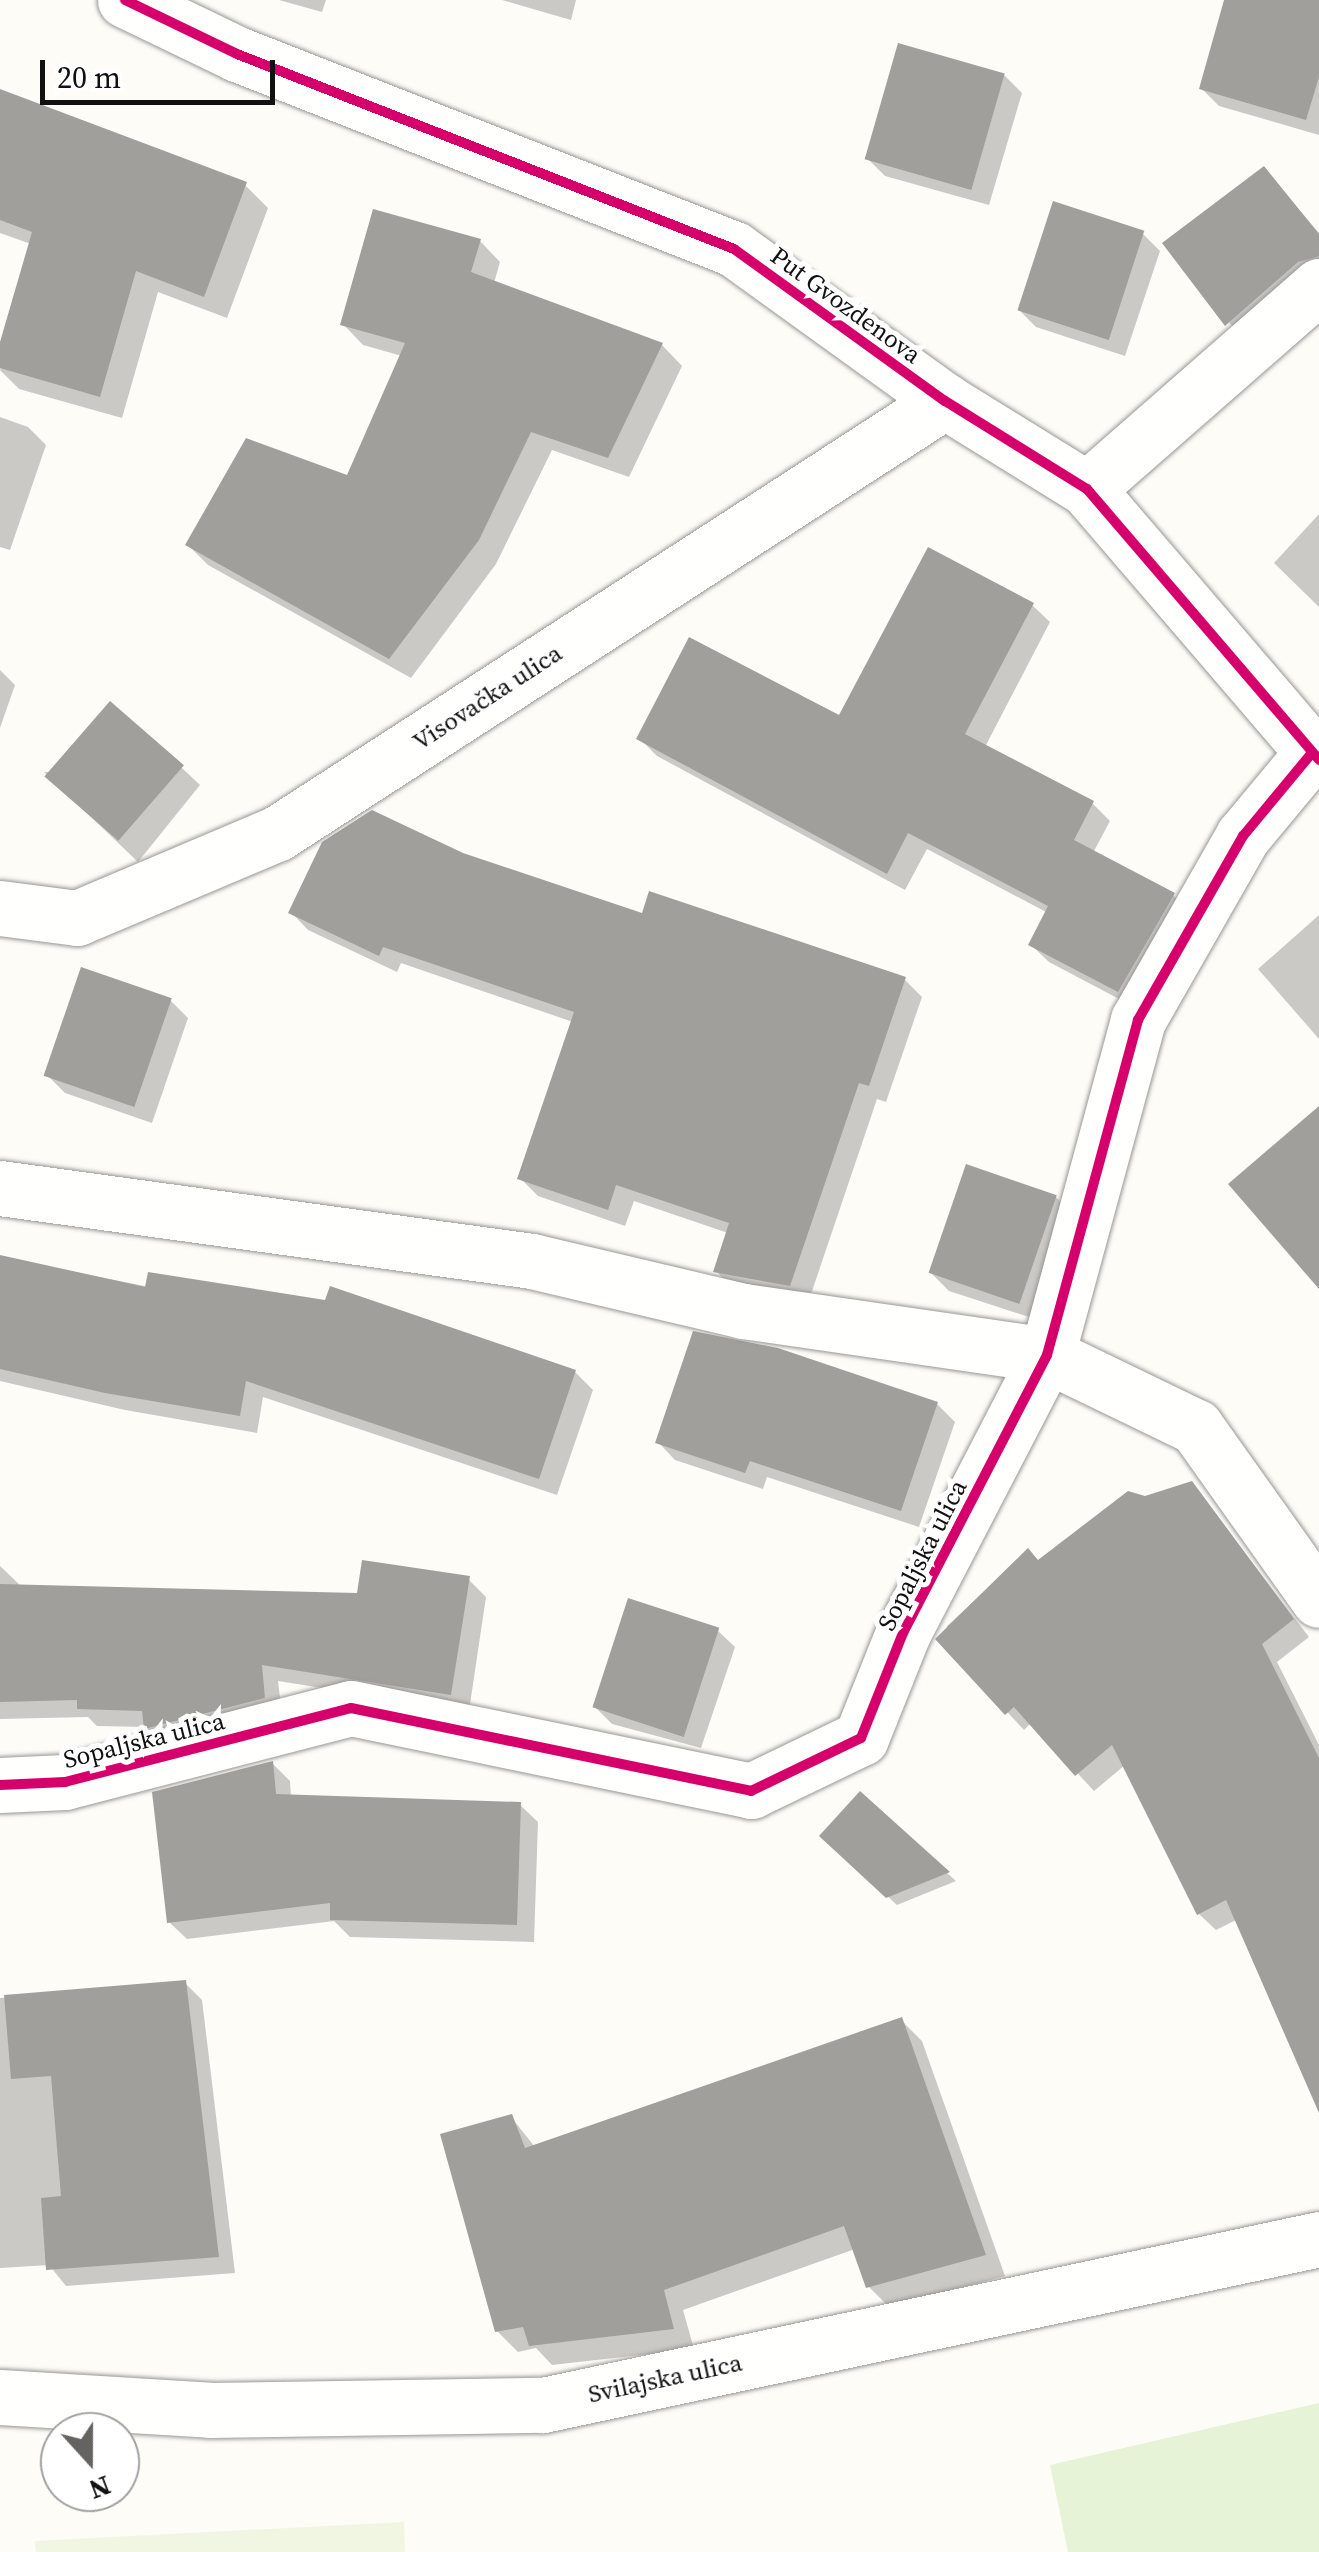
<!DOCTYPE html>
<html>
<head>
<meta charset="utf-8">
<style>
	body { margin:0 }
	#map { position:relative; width:1319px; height:2552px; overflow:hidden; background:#fdfcf7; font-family:"Source Serif 4",serif }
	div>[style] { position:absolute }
	.green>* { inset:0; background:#e7f3d7 }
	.pitch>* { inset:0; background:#f0f6e1 }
	.shadow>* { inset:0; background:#0003 }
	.building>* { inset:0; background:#a19f9c; transform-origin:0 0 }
	.roads { filter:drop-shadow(0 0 2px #979795) drop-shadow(0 0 2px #979795) }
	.minor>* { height:55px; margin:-27.5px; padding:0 27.5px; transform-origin:27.5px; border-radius:27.5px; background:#fffffe }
	.tertiary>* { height:55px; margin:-27.5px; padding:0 27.5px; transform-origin:27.5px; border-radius:27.5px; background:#fffffe }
	.cycleway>* { height:10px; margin:-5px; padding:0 5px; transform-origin:5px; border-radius:5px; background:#d6006c }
	span { translate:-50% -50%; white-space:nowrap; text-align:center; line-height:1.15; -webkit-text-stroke:10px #fff; paint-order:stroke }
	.street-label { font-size:25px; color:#111 }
	.north { position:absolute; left:40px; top:2412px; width:100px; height:100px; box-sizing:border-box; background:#fff; border:2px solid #a0a0a0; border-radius:50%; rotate:159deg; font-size:28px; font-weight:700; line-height:40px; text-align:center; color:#111 }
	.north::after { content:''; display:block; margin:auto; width:35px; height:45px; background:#646362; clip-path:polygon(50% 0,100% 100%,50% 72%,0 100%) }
	.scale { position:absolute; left:40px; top:60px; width:235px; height:45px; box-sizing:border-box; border:5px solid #111; border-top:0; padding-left:12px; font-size:30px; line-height:35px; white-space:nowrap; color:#111; -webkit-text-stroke:8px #fff; paint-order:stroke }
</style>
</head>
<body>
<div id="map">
	<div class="green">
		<div style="clip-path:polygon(1319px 2403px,1319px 2552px,1068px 2552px,1050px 2465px)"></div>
	</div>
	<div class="pitch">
		<div style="clip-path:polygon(404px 2522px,405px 2552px,36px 2552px,35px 2541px)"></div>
	</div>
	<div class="shadow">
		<div style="clip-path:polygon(279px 0,326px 0,322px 12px)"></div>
		<div style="clip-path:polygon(502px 0,576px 0,571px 20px)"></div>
		<div style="clip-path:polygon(1227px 0,1319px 0,1319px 135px,1219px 106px,1201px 88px)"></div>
		<div style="clip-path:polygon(1004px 75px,1022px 93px,989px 205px,885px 176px,867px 158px)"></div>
		<div style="clip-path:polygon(0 92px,245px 185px,268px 208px,227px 318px,158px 292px,122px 418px,19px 389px,0 370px,31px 244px,0 233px)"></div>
		<div style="clip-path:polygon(1264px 169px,1319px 233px,1319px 279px,1245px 342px,1165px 243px)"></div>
		<div style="clip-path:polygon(1143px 234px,1160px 251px,1125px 356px,1036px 327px,1018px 309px)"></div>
		<div style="clip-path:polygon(480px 241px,500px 262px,494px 283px,662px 345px,682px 366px,629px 477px,552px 450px,496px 564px,411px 678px,208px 565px,188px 545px,348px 478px,402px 356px,363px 345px,343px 324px)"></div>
		<div style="clip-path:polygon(0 417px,28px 427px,46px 445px,10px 550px,0 547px)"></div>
		<div style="clip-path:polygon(1319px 514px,1319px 607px,1274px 563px)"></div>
		<div style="clip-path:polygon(1032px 605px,1050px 622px,985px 747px,1092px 803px,1110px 821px,1093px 853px,1173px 895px,1191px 913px,1136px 1008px,1049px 962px,1031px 945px,1048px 913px,927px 849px,905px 890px,657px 756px,639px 738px,840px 719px)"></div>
		<div style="clip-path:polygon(0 670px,15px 685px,0 728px)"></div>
		<div style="clip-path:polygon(182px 768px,200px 785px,138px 862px,44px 772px)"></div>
		<div style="clip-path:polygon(462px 855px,643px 916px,904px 979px,922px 997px,886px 1102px,877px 1099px,808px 1303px,733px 1289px,716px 1271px,728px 1233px,634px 1201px,625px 1226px,538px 1196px,520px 1178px,573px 1022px,401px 963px,397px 972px,308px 930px,291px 912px)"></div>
		<div style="clip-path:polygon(1319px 915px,1319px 1039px,1258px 969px)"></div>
		<div style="clip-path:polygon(170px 1000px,188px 1018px,152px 1123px,65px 1093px,47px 1075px)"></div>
		<div style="clip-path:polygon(1056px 1197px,1073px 1215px,1038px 1320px,949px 1291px,931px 1273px)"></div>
		<div style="clip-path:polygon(0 1257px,575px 1372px,593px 1390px,557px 1495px,263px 1397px,257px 1433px,125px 1410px,0 1381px)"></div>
		<div style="clip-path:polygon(937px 1404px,955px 1422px,919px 1527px,767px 1477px,763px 1489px,675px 1460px,658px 1442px)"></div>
		<div style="clip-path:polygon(1192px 1484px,1309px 1637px,1277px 1662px,1319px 1745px,1319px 2073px,1238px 1919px,1216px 1930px,1199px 1914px,1125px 1765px,1094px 1791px,1031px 1723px,1024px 1730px,947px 1648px,947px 1626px,1028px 1551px,1039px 1562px,1145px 1498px)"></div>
		<div style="clip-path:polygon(0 1566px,22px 1587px,359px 1596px,468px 1579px,486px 1597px,469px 1711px,278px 1681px,282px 1715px,164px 1746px,146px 1727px,97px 1726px,88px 1717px,0 1719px)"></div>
		<div style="clip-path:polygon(717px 1630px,735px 1647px,701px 1748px,612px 1724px,594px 1706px)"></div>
		<div style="clip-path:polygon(272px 1763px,290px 1781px,291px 1797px,520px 1805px,538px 1822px,534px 1942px,350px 1937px,334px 1921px,187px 1939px,169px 1922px)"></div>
		<div style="clip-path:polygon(860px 1794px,956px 1881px,897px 1905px,822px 1836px)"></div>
		<div style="clip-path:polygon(185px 1983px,202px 2000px,235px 2273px,66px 2286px,49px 2265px,0 2268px,0 1998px)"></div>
		<div style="clip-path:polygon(901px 2020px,922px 2041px,1005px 2276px,889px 2307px,868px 2286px,855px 2249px,683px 2310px,694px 2349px,552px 2365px,536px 2348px,518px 2352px,497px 2331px,511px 2117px,535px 2147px)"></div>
	</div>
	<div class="building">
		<div style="clip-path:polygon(1224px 0,1319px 0,1319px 77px,1306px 120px,1199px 89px)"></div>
		<div style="left:898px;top:43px;width:111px;height:121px;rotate:16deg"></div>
		<div style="clip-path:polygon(0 89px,247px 182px,204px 297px,136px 271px,100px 397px,0 368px,0 342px,32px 232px,0 220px)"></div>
		<div style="clip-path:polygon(1264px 166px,1319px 234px,1319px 256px,1298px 262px,1225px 326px,1162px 243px)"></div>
		<div style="left:1053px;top:201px;width:96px;height:115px;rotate:18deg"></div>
		<div style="clip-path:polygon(373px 209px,481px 239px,471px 272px,663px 343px,608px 458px,531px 432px,479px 540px,389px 659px,185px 545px,246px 438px,347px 475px,405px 343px,340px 325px)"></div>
		<div style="clip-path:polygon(928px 547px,1034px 603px,965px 734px,1094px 801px,1074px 840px,1175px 893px,1118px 992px,1028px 945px,1048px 906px,908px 833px,887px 874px,636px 739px,689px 637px,839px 715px)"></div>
		<div style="left:110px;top:701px;width:98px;height:100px;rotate:41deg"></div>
		<div style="clip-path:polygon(372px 810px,463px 853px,642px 913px,649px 891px,906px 977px,869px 1086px,859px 1083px,790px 1286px,713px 1272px,729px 1223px,616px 1185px,608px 1210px,517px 1179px,574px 1012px,383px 947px,379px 956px,288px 913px,322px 842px)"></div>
		<div style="left:81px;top:967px;width:96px;height:115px;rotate:19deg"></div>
		<div style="clip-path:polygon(1319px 1106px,1319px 1289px,1228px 1184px)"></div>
		<div style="left:966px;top:1164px;width:96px;height:115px;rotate:19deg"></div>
		<div style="clip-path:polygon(0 1255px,145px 1287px,148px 1272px,325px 1300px,330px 1286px,576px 1370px,539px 1479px,246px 1381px,240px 1416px,105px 1393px,0 1369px)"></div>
		<div style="clip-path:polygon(693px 1331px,778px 1348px,938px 1402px,901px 1511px,750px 1461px,745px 1473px,655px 1443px)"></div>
		<div style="clip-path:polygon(1192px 1481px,1294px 1619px,1262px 1644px,1319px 1758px,1319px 2113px,1226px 1900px,1197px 1915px,1112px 1745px,1075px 1776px,1014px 1707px,1005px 1715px,935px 1639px,1028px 1548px,1038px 1560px,1128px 1491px,1145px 1496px)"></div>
		<div style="clip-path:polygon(362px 1560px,470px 1576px,451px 1695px,262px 1665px,265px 1698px,144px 1729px,142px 1711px,77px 1709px,77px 1700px,0 1702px,0 1584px,357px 1593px)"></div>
		<div style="left:628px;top:1598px;width:96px;height:115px;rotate:18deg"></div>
		<div style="clip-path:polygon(273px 1761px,276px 1794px,521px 1802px,517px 1925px,330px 1920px,330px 1903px,167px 1923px,152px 1792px)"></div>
		<div style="clip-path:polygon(860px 1791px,950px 1872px,886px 1898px,819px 1836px)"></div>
		<div style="clip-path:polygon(186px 1980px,219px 2257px,46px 2270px,41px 2198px,61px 2196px,51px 2076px,11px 2079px,4px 1995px)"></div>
		<div style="clip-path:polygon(902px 2017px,986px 2255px,866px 2288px,844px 2226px,664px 2290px,674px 2329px,529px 2346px,523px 2327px,495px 2332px,440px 2134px,512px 2114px,525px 2148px)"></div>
	</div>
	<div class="roads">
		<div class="minor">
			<div style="left:125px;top:0;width:124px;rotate:25.7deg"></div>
			<div style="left:237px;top:54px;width:534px;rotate:21.42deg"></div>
			<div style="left:734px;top:249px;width:260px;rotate:35.8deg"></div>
			<div style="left:945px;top:401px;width:167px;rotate:31.8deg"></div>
			<div style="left:1087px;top:489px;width:357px;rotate:49.4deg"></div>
			<div style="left:1087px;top:489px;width:308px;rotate:-41.2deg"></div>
			<div style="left:0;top:908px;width:78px;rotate:7.4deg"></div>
			<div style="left:77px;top:918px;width:218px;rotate:-22.9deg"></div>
			<div style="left:278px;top:833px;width:795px;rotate:-32.93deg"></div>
			<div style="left:0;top:1188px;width:537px;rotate:7.81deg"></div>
			<div style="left:532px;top:1261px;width:217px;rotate:13.3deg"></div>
			<div style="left:743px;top:1311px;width:307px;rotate:8.2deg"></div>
			<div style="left:1047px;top:1355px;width:165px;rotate:25.8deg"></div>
			<div style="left:1196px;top:1427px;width:212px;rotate:54.6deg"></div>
			<div style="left:0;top:1785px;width:65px;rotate:-2.6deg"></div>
			<div style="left:65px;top:1782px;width:295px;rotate:-14.5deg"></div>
			<div style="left:351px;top:1708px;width:409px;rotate:11.7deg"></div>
			<div style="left:751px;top:1791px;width:122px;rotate:-25.7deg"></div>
			<div style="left:861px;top:1738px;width:113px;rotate:-68.2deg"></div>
			<div style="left:903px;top:1633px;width:313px;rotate:-62.6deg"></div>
			<div style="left:1047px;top:1355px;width:347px;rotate:-74.8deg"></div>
			<div style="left:1138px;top:1020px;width:212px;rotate:-60.3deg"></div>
			<div style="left:1243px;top:836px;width:108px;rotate:-50.3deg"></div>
		</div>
		<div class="tertiary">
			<div style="left:0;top:2397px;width:210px;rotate:3.5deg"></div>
			<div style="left:210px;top:2410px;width:333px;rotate:-0.9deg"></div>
			<div style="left:543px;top:2405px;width:794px;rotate:-12.07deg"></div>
		</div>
	</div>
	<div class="cycleway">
		<div style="left:125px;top:0;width:124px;rotate:25.7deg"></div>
		<div style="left:237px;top:54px;width:534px;rotate:21.42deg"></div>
		<div style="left:734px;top:249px;width:260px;rotate:35.8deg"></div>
		<div style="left:945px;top:401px;width:167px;rotate:31.8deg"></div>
		<div style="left:1087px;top:489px;width:357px;rotate:49.4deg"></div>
		<div style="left:0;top:1785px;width:65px;rotate:-2.6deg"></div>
		<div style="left:65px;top:1782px;width:295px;rotate:-14.5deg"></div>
		<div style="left:351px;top:1708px;width:409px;rotate:11.7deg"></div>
		<div style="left:751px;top:1791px;width:122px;rotate:-25.7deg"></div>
		<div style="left:861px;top:1738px;width:113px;rotate:-68.2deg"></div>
		<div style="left:903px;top:1633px;width:313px;rotate:-62.6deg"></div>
		<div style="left:1047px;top:1355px;width:347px;rotate:-74.8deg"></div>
		<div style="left:1138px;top:1020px;width:212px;rotate:-60.3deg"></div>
		<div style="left:1243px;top:836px;width:108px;rotate:-50.3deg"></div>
	</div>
	<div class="street-label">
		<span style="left:846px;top:305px;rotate:36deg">Put Gvozdenova</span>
		<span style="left:487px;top:697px;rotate:-33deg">Visovačka ulica</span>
		<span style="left:922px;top:1555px;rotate:-63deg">Sopaljska ulica</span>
		<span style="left:144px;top:1740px;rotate:-14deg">Sopaljska ulica</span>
		<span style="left:665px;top:2378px;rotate:-12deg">Svilajska ulica</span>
	</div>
	<div class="north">N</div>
	<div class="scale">20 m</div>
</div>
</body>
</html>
